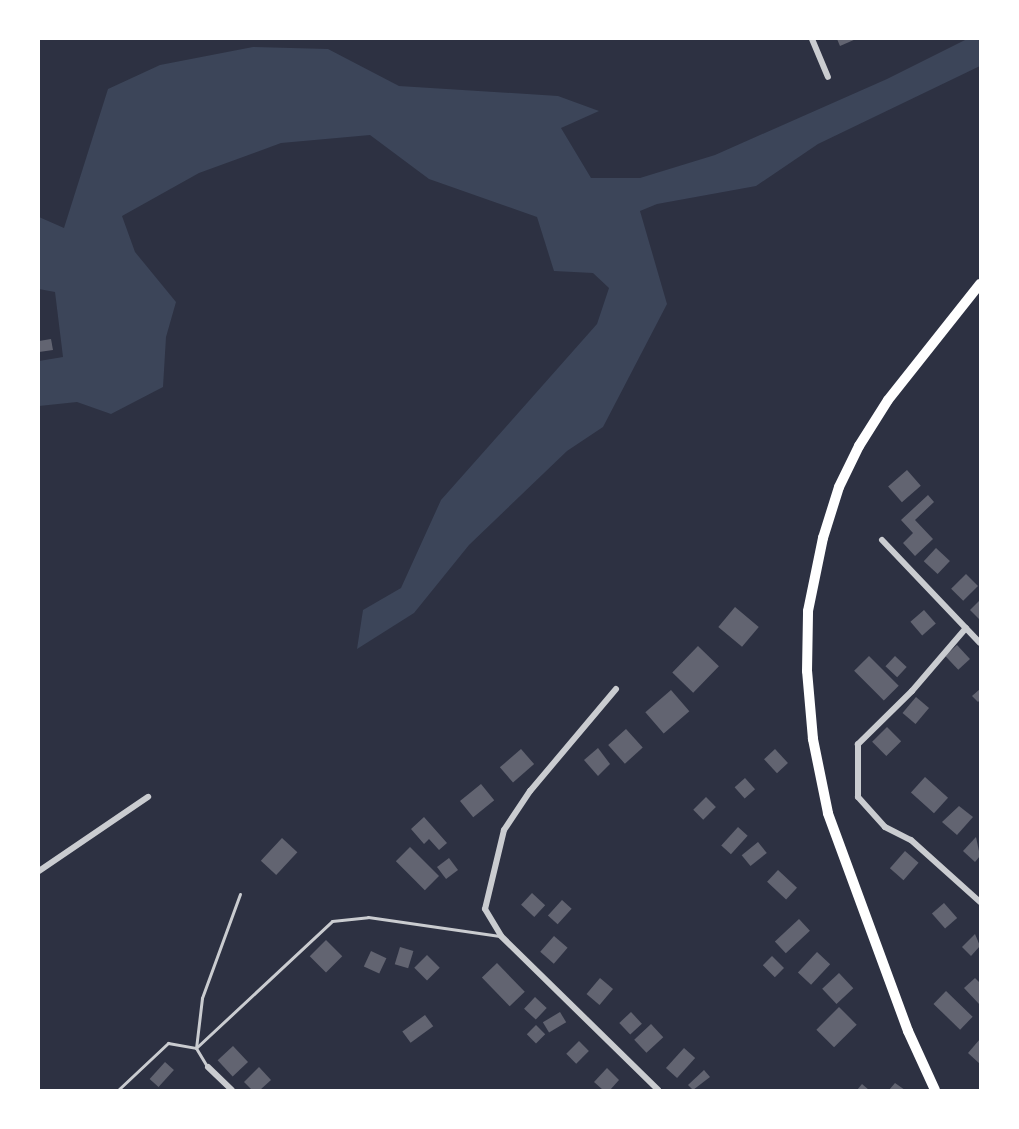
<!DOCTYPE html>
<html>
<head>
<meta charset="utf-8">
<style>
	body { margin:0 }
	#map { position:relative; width:1019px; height:1129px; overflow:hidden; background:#2d3142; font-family:Overpass,sans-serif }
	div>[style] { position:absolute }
	.green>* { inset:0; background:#3c4559 }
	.building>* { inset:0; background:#626471; transform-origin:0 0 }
	.service>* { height:3px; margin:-1.5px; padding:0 1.5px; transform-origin:1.5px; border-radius:1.5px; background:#caccd0 }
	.minor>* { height:6px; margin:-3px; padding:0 3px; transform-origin:3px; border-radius:3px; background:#caccd0 }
	.primary>* { height:10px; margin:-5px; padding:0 5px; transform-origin:5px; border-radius:5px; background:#fff }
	span { translate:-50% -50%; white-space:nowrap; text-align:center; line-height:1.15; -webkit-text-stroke:6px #fff; paint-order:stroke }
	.frame { position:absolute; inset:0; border:40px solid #fff; pointer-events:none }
</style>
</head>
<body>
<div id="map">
	<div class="green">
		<div style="clip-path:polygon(967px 39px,980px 39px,980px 66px,818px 144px,756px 186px,657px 204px,640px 211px,667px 304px,603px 427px,567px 451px,469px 545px,414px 613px,357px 649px,363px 610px,401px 588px,441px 500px,597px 324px,609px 288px,593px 273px,554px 271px,537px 217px,429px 179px,370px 135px,281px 143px,199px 173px,122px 216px,135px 252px,176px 302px,166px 337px,163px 387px,111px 414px,77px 402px,39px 406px,39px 361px,63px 357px,55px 292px,39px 289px,39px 217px,64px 228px,108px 89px,160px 65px,253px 47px,328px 49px,399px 86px,558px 96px,599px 111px,561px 128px,591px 178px,640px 178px,715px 155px,887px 79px)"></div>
	</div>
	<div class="building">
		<div style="clip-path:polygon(837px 39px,856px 39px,840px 46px)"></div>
		<div style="clip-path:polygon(51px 339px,53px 350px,39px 352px,39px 341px)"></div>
		<div style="left:907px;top:470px;width:21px;height:25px;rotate:49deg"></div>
		<div style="clip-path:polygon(928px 495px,934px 502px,915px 520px,933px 539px,915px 556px,903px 543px,913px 533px,901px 520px)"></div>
		<div style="left:936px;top:548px;width:19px;height:18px;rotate:43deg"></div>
		<div style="left:966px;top:574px;width:17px;height:21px;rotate:45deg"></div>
		<div style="clip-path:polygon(980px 600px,980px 620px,970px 610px)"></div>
		<div style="left:735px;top:607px;width:31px;height:26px;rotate:40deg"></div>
		<div style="left:924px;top:610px;width:18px;height:18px;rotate:49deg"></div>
		<div style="left:957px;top:645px;width:19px;height:16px;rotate:47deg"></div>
		<div style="left:698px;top:646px;width:29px;height:37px;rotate:44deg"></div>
		<div style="left:869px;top:656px;width:42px;height:21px;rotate:45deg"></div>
		<div style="left:895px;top:656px;width:16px;height:14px;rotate:43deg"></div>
		<div style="clip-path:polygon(980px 689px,980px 700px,978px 702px,972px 696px)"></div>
		<div style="left:671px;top:690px;width:28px;height:34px;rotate:49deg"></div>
		<div style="left:916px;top:697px;width:17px;height:21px;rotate:40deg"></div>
		<div style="left:887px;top:727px;width:20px;height:21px;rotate:45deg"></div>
		<div style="left:626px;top:729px;width:25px;height:24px;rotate:48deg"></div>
		<div style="clip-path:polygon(598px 748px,610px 764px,598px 776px,584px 760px)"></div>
		<div style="left:521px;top:749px;width:20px;height:28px;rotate:49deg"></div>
		<div style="left:775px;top:749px;width:19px;height:15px;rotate:47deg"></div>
		<div style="left:925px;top:777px;width:31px;height:21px;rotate:42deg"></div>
		<div style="left:745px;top:778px;width:15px;height:14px;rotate:48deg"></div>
		<div style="left:481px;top:784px;width:21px;height:27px;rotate:51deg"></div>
		<div style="left:706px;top:797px;width:14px;height:18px;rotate:45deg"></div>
		<div style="clip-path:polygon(959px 806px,973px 817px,957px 835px,942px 822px)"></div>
		<div style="clip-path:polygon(424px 817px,447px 843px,439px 850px,429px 839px,424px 844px,411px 829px)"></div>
		<div style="left:738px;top:827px;width:13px;height:25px;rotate:42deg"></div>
		<div style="clip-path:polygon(976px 837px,980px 856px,975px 862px,963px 851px)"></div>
		<div style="left:282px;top:838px;width:21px;height:31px;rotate:43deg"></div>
		<div style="left:758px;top:842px;width:14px;height:21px;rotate:51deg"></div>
		<div style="left:410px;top:847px;width:41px;height:20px;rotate:45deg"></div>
		<div style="left:905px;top:851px;width:18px;height:23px;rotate:41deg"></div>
		<div style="left:449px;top:858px;width:15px;height:15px;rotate:53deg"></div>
		<div style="left:778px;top:870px;width:26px;height:16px;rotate:43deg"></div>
		<div style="left:532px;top:893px;width:18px;height:16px;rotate:43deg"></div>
		<div style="left:562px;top:900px;width:13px;height:21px;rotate:42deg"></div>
		<div style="left:944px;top:903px;width:20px;height:16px;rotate:49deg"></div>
		<div style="left:799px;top:919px;width:16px;height:33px;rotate:47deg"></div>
		<div style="clip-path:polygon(975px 934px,980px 946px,971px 956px,962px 947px)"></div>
		<div style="left:554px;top:936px;width:18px;height:21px;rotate:41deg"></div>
		<div style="left:326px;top:940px;width:23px;height:23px;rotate:45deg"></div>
		<div style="left:400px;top:947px;width:14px;height:18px;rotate:17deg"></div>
		<div style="left:371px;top:951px;width:17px;height:17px;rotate:25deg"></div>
		<div style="left:817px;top:952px;width:18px;height:28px;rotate:43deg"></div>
		<div style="left:427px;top:955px;width:18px;height:18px;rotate:45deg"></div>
		<div style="left:772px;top:956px;width:17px;height:13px;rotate:45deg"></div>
		<div style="left:497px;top:963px;width:40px;height:21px;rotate:46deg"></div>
		<div style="left:839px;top:973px;width:21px;height:23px;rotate:47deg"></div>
		<div style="left:600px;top:978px;width:17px;height:21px;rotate:40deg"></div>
		<div style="clip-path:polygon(975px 978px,980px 983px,980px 1005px,964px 988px)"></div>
		<div style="left:946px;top:991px;width:37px;height:18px;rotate:44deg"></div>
		<div style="left:535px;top:997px;width:16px;height:16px;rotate:43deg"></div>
		<div style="left:839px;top:1007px;width:25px;height:32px;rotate:45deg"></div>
		<div style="left:560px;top:1012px;width:12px;height:20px;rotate:59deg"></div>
		<div style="left:631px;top:1012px;width:16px;height:16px;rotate:47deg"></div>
		<div style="left:425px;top:1015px;width:14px;height:28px;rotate:54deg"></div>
		<div style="left:651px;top:1024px;width:18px;height:23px;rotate:47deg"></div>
		<div style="left:536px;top:1025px;width:13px;height:13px;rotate:45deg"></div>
		<div style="clip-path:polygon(980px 1039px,980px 1064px,968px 1053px)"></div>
		<div style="left:579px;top:1041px;width:14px;height:18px;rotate:45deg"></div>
		<div style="left:233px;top:1046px;width:22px;height:21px;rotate:47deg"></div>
		<div style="left:684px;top:1048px;width:15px;height:27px;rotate:42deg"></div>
		<div style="left:165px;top:1062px;width:12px;height:23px;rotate:42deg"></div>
		<div style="clip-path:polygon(259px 1067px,271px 1080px,260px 1090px,252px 1090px,244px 1082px)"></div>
		<div style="clip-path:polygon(607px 1068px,619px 1080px,610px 1090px,603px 1090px,594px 1082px)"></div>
		<div style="clip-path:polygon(704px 1070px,710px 1077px,693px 1090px,688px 1085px)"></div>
		<div style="clip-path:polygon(895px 1083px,905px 1090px,889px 1090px)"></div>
		<div style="clip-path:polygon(862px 1084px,869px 1090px,857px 1090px)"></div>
	</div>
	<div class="service">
		<div style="left:240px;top:894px;width:111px;rotate:110.1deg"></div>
		<div style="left:202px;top:998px;width:50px;rotate:96.8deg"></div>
		<div style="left:196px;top:1048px;width:186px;rotate:-43deg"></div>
		<div style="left:332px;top:921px;width:36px;rotate:-6deg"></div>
		<div style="left:368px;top:917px;width:133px;rotate:8.2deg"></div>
		<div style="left:118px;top:1090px;width:69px;rotate:-43.2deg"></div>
		<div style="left:168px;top:1043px;width:28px;rotate:10deg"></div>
		<div style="left:196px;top:1048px;width:21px;rotate:59deg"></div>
	</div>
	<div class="minor">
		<div style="left:812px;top:39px;width:41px;rotate:67.2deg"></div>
		<div style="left:882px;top:540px;width:142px;rotate:46.4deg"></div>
		<div style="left:966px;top:628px;width:83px;rotate:130.6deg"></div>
		<div style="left:912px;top:691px;width:76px;rotate:135.5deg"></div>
		<div style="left:858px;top:744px;width:53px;rotate:90deg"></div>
		<div style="left:858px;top:797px;width:40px;rotate:48deg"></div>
		<div style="left:885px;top:827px;width:29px;rotate:27deg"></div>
		<div style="left:911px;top:840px;width:93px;rotate:41.9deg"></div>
		<div style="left:616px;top:689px;width:133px;rotate:130.1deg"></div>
		<div style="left:530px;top:791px;width:47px;rotate:123.7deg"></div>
		<div style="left:504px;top:830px;width:81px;rotate:103.5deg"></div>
		<div style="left:485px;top:909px;width:31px;rotate:59deg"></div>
		<div style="left:501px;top:936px;width:220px;rotate:44.4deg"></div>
		<div style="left:39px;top:871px;width:132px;rotate:-34.2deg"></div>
		<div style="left:208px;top:1067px;width:33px;rotate:44deg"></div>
	</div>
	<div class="primary">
		<div style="left:935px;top:1090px;width:65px;rotate:-114.6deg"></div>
		<div style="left:908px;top:1031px;width:232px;rotate:-110.2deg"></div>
		<div style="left:828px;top:813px;width:76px;rotate:-101.5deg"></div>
		<div style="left:813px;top:739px;width:68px;rotate:-95deg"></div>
		<div style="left:807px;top:671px;width:60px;rotate:-89deg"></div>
		<div style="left:808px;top:611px;width:75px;rotate:-78.4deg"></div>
		<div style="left:823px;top:538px;width:53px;rotate:-72.6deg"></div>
		<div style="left:839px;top:487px;width:46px;rotate:-64deg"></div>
		<div style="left:859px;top:446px;width:54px;rotate:-57.8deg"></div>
		<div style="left:888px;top:400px;width:148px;rotate:-51.6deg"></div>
	</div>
	<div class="frame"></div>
</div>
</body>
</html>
